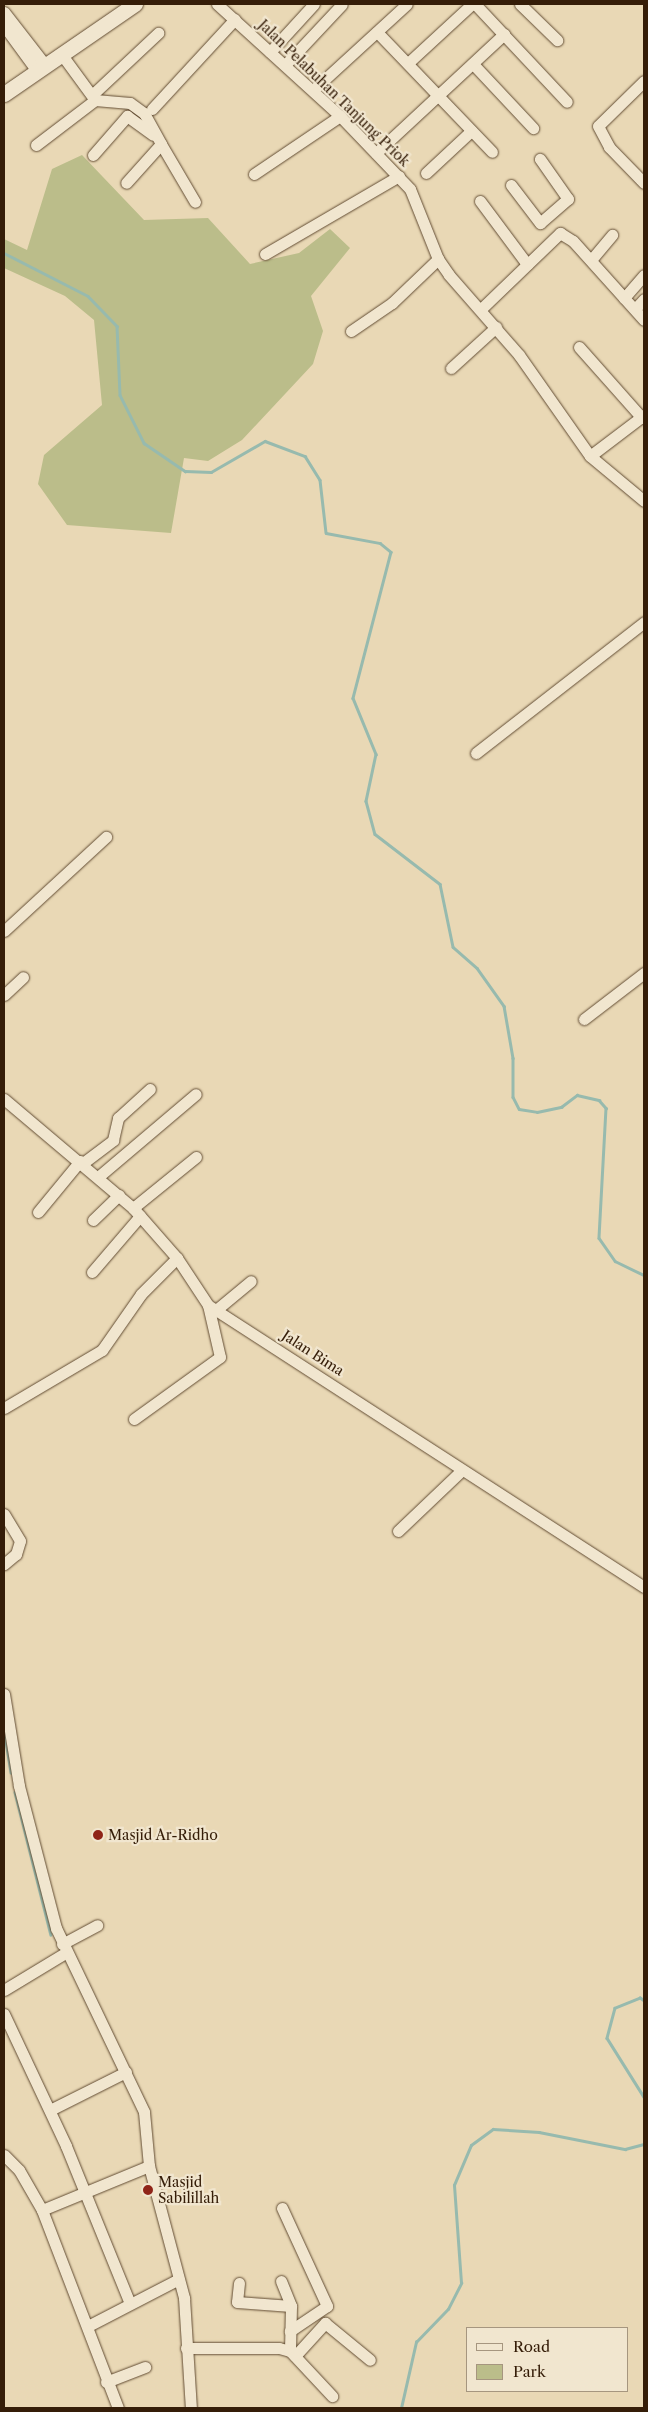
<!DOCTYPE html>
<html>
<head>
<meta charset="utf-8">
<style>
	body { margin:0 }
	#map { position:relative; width:648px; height:2412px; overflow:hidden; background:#e9d8b5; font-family:"Libre Caslon Text",serif }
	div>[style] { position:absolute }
	.green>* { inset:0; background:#bbbd8a }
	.stream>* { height:2.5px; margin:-1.25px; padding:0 1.25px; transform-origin:1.25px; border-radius:1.25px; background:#97baae }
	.roads { filter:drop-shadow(0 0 1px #624c33) drop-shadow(0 0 1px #624c33) }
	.minor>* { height:11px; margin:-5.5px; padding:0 5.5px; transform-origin:5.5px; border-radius:5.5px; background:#f1e6cf }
	.secondary>* { height:15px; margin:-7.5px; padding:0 7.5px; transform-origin:7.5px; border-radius:7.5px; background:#f1e6cf }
	.dots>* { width:14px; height:14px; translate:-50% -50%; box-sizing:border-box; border:2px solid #f1e6cf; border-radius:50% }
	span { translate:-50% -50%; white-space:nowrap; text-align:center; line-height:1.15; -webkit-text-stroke:4.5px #f1e6cf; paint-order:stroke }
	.street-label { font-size:14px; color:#351d08 }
	.poi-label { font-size:14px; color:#351d08 }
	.left { translate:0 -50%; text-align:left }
	.frame { position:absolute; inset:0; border:5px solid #351d08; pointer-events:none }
	.legend { position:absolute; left:466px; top:2327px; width:162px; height:65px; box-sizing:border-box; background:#f1e6cf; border:1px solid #a6967f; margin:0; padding:6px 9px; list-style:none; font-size:15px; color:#351d08 }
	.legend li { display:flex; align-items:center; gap:10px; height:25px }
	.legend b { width:25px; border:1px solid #a6967f }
</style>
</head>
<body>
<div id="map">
	<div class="green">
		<div style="clip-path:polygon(82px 155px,144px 220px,208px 218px,250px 264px,299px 253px,330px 229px,350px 248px,311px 296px,323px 331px,313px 364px,242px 440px,208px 461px,184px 458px,171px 533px,67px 525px,38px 484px,44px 455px,102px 405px,94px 320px,65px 296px,4px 268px,4px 239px,27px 250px,52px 169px)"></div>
	</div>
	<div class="stream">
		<div style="left:4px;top:253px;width:94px;rotate:27.1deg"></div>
		<div style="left:88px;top:296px;width:42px;rotate:46deg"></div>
		<div style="left:117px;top:326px;width:69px;rotate:87.5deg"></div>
		<div style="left:120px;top:395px;width:54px;rotate:63.4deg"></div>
		<div style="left:144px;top:443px;width:50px;rotate:34.3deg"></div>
		<div style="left:185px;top:471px;width:26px;rotate:2deg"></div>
		<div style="left:211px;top:472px;width:62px;rotate:-29.9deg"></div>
		<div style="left:265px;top:441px;width:43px;rotate:20.6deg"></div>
		<div style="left:305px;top:456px;width:28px;rotate:58deg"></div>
		<div style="left:320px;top:480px;width:53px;rotate:83.5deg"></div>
		<div style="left:326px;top:533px;width:55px;rotate:10.5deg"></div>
		<div style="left:380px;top:543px;width:14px;rotate:39deg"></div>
		<div style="left:391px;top:552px;width:151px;rotate:104.6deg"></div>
		<div style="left:353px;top:698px;width:61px;rotate:67.7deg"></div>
		<div style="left:376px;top:754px;width:48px;rotate:102deg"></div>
		<div style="left:366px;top:801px;width:34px;rotate:75deg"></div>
		<div style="left:375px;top:834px;width:82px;rotate:37.6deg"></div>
		<div style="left:440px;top:884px;width:64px;rotate:78.3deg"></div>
		<div style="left:453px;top:947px;width:32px;rotate:41deg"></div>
		<div style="left:477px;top:968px;width:47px;rotate:54.6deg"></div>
		<div style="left:504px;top:1006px;width:53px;rotate:80.2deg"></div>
		<div style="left:513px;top:1058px;width:39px;rotate:90deg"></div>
		<div style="left:513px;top:1097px;width:13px;rotate:63deg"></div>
		<div style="left:519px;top:1109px;width:18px;rotate:9deg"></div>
		<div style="left:537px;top:1112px;width:25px;rotate:-12deg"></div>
		<div style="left:561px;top:1107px;width:20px;rotate:-37deg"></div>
		<div style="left:577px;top:1095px;width:23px;rotate:13deg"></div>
		<div style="left:599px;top:1100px;width:11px;rotate:49deg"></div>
		<div style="left:606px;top:1108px;width:130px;rotate:93.1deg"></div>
		<div style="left:599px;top:1238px;width:28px;rotate:55deg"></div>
		<div style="left:615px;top:1261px;width:32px;rotate:26deg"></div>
		<div style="left:4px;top:1729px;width:44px;rotate:80.8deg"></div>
		<div style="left:15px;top:1792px;width:147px;rotate:75.9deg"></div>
		<div style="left:644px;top:2001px;width:5px;rotate:-143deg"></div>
		<div style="left:640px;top:1998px;width:27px;rotate:158deg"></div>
		<div style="left:615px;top:2008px;width:31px;rotate:105deg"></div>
		<div style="left:607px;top:2038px;width:70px;rotate:57.9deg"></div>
		<div style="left:401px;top:2408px;width:68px;rotate:-77.2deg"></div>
		<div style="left:416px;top:2342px;width:46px;rotate:-45.9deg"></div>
		<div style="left:448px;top:2309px;width:29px;rotate:-63deg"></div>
		<div style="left:461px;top:2283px;width:98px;rotate:-94.1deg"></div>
		<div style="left:454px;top:2185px;width:43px;rotate:-67deg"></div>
		<div style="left:471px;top:2145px;width:27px;rotate:-36deg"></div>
		<div style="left:493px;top:2129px;width:46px;rotate:3.7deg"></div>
		<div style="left:539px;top:2132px;width:88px;rotate:11.2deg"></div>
		<div style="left:625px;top:2149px;width:20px;rotate:-15deg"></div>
	</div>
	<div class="roads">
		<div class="minor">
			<div style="left:217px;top:4px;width:166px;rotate:42.3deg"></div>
			<div style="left:340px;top:116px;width:101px;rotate:46.2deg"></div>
			<div style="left:410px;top:189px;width:75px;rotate:68.2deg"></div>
			<div style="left:438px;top:259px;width:19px;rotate:55deg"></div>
			<div style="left:449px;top:275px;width:106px;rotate:48.8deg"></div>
			<div style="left:519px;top:355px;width:123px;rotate:54.9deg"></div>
			<div style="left:590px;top:456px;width:70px;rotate:39.8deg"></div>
			<div style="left:475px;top:4px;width:134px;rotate:46.8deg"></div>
			<div style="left:520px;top:4px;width:52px;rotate:44.2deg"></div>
			<div style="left:4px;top:12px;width:68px;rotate:52.1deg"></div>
			<div style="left:4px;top:26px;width:56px;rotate:53.7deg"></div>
			<div style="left:377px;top:32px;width:166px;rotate:46.2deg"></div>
			<div style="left:270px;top:52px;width:65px;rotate:-47.5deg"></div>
			<div style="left:62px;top:55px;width:56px;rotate:53.7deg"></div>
			<div style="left:95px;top:100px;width:35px;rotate:5deg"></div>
			<div style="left:130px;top:103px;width:17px;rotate:36deg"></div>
			<div style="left:144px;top:113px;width:35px;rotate:61deg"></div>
			<div style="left:161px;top:144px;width:52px;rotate:131.9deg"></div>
			<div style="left:408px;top:63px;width:87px;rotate:-42.7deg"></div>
			<div style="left:473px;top:64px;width:88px;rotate:46.8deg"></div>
			<div style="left:285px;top:65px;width:83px;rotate:-46.9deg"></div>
			<div style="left:644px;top:81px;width:64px;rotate:135.6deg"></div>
			<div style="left:598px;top:126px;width:24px;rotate:62deg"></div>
			<div style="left:609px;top:147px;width:50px;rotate:45.8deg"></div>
			<div style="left:313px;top:90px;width:127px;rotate:-42.5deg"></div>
			<div style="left:92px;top:95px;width:91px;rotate:-43.2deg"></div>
			<div style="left:152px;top:109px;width:122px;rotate:-47.3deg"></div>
			<div style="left:161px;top:144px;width:67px;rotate:59.6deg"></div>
			<div style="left:36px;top:145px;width:74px;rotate:-37.3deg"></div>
			<div style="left:376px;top:153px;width:175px;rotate:-42.9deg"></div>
			<div style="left:93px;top:155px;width:52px;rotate:-48.9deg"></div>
			<div style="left:127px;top:116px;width:32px;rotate:36deg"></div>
			<div style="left:426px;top:173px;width:62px;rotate:-43deg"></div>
			<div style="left:254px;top:174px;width:104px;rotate:-34deg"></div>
			<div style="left:511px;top:185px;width:48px;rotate:52.7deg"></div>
			<div style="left:540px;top:223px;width:37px;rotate:-41deg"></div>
			<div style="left:568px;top:199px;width:49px;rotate:-125deg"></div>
			<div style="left:480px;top:201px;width:79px;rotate:53.3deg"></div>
			<div style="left:265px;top:254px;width:155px;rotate:-30.2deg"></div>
			<div style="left:591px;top:260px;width:33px;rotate:-50deg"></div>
			<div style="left:624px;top:298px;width:30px;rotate:-49deg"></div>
			<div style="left:481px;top:309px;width:110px;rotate:-43.9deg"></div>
			<div style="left:560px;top:233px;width:15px;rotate:32deg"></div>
			<div style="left:573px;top:241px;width:106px;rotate:48.1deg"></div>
			<div style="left:635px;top:309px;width:13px;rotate:-48deg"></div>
			<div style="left:351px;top:331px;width:50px;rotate:-34.3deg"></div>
			<div style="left:392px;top:303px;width:64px;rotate:-43.7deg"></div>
			<div style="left:579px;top:347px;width:95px;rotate:48.4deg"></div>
			<div style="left:451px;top:368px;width:61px;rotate:-42.3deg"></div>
			<div style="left:590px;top:456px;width:68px;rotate:-37.2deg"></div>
			<div style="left:476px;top:753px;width:213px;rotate:-37.9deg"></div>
			<div style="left:4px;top:931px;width:139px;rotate:-42.7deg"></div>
			<div style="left:4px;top:995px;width:26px;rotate:-43deg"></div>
			<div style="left:584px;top:1019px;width:76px;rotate:-37.5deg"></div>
			<div style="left:4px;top:1099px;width:169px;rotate:40.2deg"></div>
			<div style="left:133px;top:1208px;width:67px;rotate:48.7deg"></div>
			<div style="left:177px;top:1258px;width:56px;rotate:56.6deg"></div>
			<div style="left:208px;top:1305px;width:519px;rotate:32.89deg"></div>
			<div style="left:83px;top:1163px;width:38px;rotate:-37deg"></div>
			<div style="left:113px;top:1140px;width:23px;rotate:-77deg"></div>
			<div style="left:118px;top:1118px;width:43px;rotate:-42.2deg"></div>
			<div style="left:98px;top:1177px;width:128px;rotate:-40.3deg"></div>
			<div style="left:133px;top:1208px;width:81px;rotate:-39deg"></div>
			<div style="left:38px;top:1212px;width:66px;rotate:-50.5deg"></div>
			<div style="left:93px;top:1220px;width:36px;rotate:-44deg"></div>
			<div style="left:92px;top:1272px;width:74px;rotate:-49.4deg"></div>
			<div style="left:216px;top:1310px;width:45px;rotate:-39.6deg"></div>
			<div style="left:4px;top:1408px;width:114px;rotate:-30.6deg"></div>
			<div style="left:102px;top:1350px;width:68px;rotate:-55.1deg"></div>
			<div style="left:141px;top:1294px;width:51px;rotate:-45deg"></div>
			<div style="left:134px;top:1419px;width:106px;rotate:-35.8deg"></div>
			<div style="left:220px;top:1357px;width:53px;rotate:-103deg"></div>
			<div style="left:4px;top:1514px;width:31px;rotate:59deg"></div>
			<div style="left:20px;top:1541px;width:14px;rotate:107deg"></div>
			<div style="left:16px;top:1554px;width:16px;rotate:140deg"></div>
			<div style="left:398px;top:1531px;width:87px;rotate:-43.6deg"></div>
			<div style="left:4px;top:1694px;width:93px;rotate:80.7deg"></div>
			<div style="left:19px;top:1786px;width:147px;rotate:75.4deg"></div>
			<div style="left:56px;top:1928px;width:204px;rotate:64.4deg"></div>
			<div style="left:144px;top:2112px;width:54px;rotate:84.7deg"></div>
			<div style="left:149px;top:2166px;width:137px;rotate:75.1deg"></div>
			<div style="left:184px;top:2298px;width:110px;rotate:86.4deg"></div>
			<div style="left:62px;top:1944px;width:40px;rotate:-28deg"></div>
			<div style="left:4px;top:1990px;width:71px;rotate:-31.2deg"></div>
			<div style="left:4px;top:2014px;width:146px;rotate:64.8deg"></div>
			<div style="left:66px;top:2146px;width:170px;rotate:67.9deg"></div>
			<div style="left:50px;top:2110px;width:85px;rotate:-26.6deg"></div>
			<div style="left:4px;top:2155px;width:21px;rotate:45deg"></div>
			<div style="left:19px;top:2170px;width:46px;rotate:60.1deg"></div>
			<div style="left:42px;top:2210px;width:212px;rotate:69deg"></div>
			<div style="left:282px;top:2208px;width:108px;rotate:65.3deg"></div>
			<div style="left:327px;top:2306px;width:45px;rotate:146deg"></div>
			<div style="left:42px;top:2210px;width:116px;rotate:-22.4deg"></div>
			<div style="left:281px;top:2281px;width:27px;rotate:68deg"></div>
			<div style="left:239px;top:2283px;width:19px;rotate:96deg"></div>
			<div style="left:237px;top:2302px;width:54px;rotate:4.2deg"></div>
			<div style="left:291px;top:2306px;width:45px;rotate:91.3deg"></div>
			<div style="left:88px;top:2326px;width:102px;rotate:-27.3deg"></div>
			<div style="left:186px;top:2348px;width:93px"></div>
			<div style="left:279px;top:2348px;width:11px;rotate:15deg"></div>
			<div style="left:290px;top:2351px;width:62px;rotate:47deg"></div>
			<div style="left:295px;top:2356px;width:45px;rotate:-47.7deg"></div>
			<div style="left:325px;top:2323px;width:58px;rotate:39.4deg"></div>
			<div style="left:106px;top:2382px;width:42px;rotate:-21deg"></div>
		</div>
		<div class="secondary">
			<div style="left:4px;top:94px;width:159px;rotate:-34.5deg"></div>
		</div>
	</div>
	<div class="dots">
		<div style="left:98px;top:1835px;background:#8f2418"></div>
		<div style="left:148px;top:2190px;background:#8f2418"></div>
	</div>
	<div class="street-label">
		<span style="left:334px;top:93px;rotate:44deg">Jalan Pelabuhan Tanjung Priok</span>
		<span style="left:313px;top:1353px;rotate:33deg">Jalan Bima</span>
	</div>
	<div class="poi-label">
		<span class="left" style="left:108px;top:1835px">Masjid Ar-Ridho</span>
		<span class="left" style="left:158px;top:2190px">Masjid<br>Sabilillah</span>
	</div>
	<div class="frame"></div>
	<ul class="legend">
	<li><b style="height:6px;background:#f1e6cf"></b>Road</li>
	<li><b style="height:14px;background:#bbbd8a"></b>Park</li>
	</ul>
</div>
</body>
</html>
